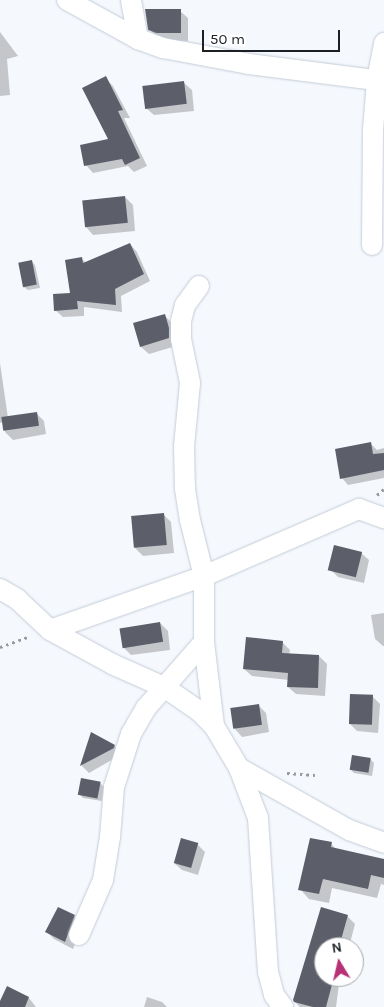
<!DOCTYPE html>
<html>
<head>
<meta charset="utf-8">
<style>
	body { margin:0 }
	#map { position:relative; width:384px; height:1007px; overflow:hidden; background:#f5f8fd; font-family:Karla,sans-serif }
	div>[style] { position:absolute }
	.shadow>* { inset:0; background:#0003 }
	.building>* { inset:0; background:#5c5f6a; transform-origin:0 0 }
	.path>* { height:3px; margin-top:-1.5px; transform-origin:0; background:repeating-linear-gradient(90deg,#979a9f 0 2.5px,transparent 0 6.5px) }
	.roads { filter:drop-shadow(0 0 1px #c3ccd7) drop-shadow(0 0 1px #c3ccd7) }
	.minor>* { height:20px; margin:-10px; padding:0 10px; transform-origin:10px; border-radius:10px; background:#fff }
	span { translate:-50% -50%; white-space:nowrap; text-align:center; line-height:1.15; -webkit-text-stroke:5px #fff; paint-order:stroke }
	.north { position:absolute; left:314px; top:937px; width:50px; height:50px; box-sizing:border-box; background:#fff; border:1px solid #a4a6a7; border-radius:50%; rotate:351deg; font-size:14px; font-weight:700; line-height:20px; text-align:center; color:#1c2024 }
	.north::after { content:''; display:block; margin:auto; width:18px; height:22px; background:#b73175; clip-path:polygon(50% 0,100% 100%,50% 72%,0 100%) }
	.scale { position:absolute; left:202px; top:30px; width:138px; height:22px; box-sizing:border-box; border:2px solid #1c2024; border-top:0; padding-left:6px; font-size:15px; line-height:18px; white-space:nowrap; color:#1c2024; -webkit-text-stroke:4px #fff; paint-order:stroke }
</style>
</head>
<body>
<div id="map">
	<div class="shadow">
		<div style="clip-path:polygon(180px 11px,188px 18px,188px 41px,165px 40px,158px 38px,150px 30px)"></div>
		<div style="clip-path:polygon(0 32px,18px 56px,7px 59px,10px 95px,0 96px)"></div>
		<div style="clip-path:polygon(105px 78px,113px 86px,130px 118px,124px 118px,147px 166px,134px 172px,128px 166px,93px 173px,86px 165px,109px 140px)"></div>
		<div style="clip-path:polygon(184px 83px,192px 90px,194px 111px,154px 115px,146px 108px)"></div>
		<div style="clip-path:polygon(125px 197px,133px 205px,135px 231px,93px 235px,86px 227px)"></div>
		<div style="clip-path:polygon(130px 244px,137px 252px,150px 281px,121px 296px,122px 312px,84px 307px,84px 316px,63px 317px,55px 310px,71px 294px,81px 258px,86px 263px)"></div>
		<div style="clip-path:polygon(32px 262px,35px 265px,40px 288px,28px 290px,24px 287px)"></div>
		<div style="clip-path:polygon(164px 315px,172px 323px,176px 346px,149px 354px,141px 347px,134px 324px)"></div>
		<div style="clip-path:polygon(0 363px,8px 418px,36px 413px,44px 421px,46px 434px,13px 440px,5px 432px,3px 422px,0 423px)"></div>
		<div style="clip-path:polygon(371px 444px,377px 450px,384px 448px,384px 478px,348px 485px,342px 478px)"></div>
		<div style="clip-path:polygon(164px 515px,171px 522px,174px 553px,143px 556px,135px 548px)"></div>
		<div style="clip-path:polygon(361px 553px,369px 560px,364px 583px,338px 577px,330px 569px)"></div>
		<div style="clip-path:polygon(384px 613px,384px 646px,383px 646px,375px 639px,371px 615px)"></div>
		<div style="clip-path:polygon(160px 623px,168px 631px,170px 650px,131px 655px,123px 647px)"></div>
		<div style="clip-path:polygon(282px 642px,290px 650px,289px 655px,319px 656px,327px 664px,325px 696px,296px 694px,288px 687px,289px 680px,252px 676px,244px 669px)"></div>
		<div style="clip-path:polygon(372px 696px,380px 704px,378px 733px,357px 731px,349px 723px)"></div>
		<div style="clip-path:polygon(258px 705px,266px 713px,269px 732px,242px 737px,235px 729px,231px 709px)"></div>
		<div style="clip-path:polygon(92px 734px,114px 746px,122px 754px,89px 773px,82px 766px)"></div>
		<div style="clip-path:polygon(370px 759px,374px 763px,372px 776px,354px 773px,351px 770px)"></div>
		<div style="clip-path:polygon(100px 783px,104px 787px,102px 801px,83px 798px,79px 794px)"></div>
		<div style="clip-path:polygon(197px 844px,205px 852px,198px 875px,182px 870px,174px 863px)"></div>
		<div style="clip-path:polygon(331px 844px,337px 850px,384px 860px,384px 885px,381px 884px,377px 898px,332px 888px,329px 903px,309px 899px,300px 889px)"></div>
		<div style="clip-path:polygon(322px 909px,347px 916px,355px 924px,349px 947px,324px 947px,324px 977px,340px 977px,336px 1007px,300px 1007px,295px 1002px)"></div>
		<div style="clip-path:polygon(74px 916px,82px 924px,73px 949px,54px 939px,47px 932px)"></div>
		<div style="clip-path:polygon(147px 997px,162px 1002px,167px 1007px,144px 1007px)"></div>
		<div style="clip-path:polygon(29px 998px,36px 1007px,0 1007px,0 1004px)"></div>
	</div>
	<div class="building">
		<div style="clip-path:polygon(145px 9px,181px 9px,181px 33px,156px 33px,148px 30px)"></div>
		<div style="clip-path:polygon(106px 76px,123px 110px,118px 111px,140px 158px,125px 165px,122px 159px,84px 166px,80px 145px,108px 139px,82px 88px)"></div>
		<div style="left:184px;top:81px;width:23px;height:42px;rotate:83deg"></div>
		<div style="left:125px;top:196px;width:27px;height:43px;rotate:84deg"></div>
		<div style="clip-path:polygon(130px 243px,144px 274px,115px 289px,116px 305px,77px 301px,78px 309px,54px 311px,53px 294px,70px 293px,65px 260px,82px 257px,83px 263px)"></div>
		<div style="left:32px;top:260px;width:25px;height:14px;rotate:79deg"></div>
		<div style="clip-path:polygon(165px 314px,169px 328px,169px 338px,140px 347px,133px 323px)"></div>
		<div style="left:37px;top:412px;width:14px;height:36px;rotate:82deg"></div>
		<div style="clip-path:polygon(371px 442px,373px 454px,384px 453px,384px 470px,340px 479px,335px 449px)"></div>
		<div style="left:164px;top:513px;width:32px;height:33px;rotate:85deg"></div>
		<div style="left:334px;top:545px;width:29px;height:26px;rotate:14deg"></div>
		<div style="left:160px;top:622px;width:20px;height:41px;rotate:81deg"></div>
		<div style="clip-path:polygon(246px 637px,283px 641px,282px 653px,319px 655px,318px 688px,287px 687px,288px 673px,243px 669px)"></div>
		<div style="left:350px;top:694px;width:23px;height:30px;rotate:2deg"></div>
		<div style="left:259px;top:704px;width:21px;height:29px;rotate:82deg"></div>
		<div style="clip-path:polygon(91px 732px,115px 745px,114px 748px,80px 766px)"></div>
		<div style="left:352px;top:755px;width:19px;height:15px;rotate:9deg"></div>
		<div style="left:81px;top:778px;width:20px;height:17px;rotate:11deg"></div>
		<div style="left:181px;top:838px;width:18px;height:26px;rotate:16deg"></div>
		<div style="clip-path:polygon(310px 838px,332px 842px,331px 847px,384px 859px,384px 878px,371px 875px,368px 889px,323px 879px,319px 894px,298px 890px)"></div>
		<div style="clip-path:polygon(58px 907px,75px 915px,65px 942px,45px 932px)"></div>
		<div style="clip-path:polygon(321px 907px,348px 915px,339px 947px,324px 947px,324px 979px,333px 981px,326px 1007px,313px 1007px,294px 1002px,293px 1000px)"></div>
		<div style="clip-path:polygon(7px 986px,29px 997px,25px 1007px,0 1007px,0 1001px)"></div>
	</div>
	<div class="path">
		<div style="left:377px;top:495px;width:9px;rotate:-41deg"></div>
		<div style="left:0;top:647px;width:32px;rotate:-20deg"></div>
		<div style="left:287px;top:773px;width:28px;rotate:4deg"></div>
	</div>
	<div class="roads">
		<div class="minor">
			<div style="left:67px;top:0;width:81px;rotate:28.8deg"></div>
			<div style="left:138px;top:39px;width:27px;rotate:20deg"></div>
			<div style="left:163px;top:48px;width:87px;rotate:10.5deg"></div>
			<div style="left:249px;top:64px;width:136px;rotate:7.2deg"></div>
			<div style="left:131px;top:0;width:40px;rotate:80deg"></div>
			<div style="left:372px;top:245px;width:115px;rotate:-89.5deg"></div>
			<div style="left:373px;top:130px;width:50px;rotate:-85.4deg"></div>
			<div style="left:377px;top:80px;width:38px;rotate:-79deg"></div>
			<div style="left:199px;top:286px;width:24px;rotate:126deg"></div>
			<div style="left:185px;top:305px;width:16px;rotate:104deg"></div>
			<div style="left:181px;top:321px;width:18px;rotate:90deg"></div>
			<div style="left:181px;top:339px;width:45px;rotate:78.4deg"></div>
			<div style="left:190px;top:383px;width:63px;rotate:95.4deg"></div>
			<div style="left:184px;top:446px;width:43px;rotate:88.7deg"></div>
			<div style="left:185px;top:489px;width:31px;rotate:81deg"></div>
			<div style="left:190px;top:520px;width:58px;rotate:76deg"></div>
			<div style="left:204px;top:576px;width:66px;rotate:90deg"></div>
			<div style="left:204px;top:642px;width:85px;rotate:83.2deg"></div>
			<div style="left:0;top:589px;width:20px;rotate:30deg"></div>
			<div style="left:17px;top:599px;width:45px;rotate:43.2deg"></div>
			<div style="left:50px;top:630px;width:71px;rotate:28.7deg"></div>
			<div style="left:112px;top:664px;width:57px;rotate:23.9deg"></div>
			<div style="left:164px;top:687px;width:42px;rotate:34.4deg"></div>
			<div style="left:199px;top:711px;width:21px;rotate:45deg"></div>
			<div style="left:214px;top:726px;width:49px;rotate:59.2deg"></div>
			<div style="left:239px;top:768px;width:53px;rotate:69.2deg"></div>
			<div style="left:258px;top:818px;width:154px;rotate:86.3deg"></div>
			<div style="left:268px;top:972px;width:24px;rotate:75deg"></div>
			<div style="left:274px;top:995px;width:15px;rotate:53deg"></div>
			<div style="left:50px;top:630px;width:163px;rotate:-19.3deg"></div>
			<div style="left:204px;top:576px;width:169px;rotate:-23.4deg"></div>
			<div style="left:359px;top:509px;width:27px;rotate:20deg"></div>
			<div style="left:239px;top:768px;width:126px;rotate:29.4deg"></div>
			<div style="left:349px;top:830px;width:37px;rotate:20deg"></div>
			<div style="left:79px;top:935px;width:60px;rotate:-66.4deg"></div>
			<div style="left:103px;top:880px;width:44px;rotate:-80.8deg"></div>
			<div style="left:110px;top:837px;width:50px;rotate:-85.4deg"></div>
			<div style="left:114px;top:787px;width:56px;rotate:-72.2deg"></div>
			<div style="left:131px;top:734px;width:30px;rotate:-60deg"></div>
			<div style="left:146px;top:708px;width:88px;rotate:-48.7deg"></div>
		</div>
	</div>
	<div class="north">N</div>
	<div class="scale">50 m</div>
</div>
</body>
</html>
